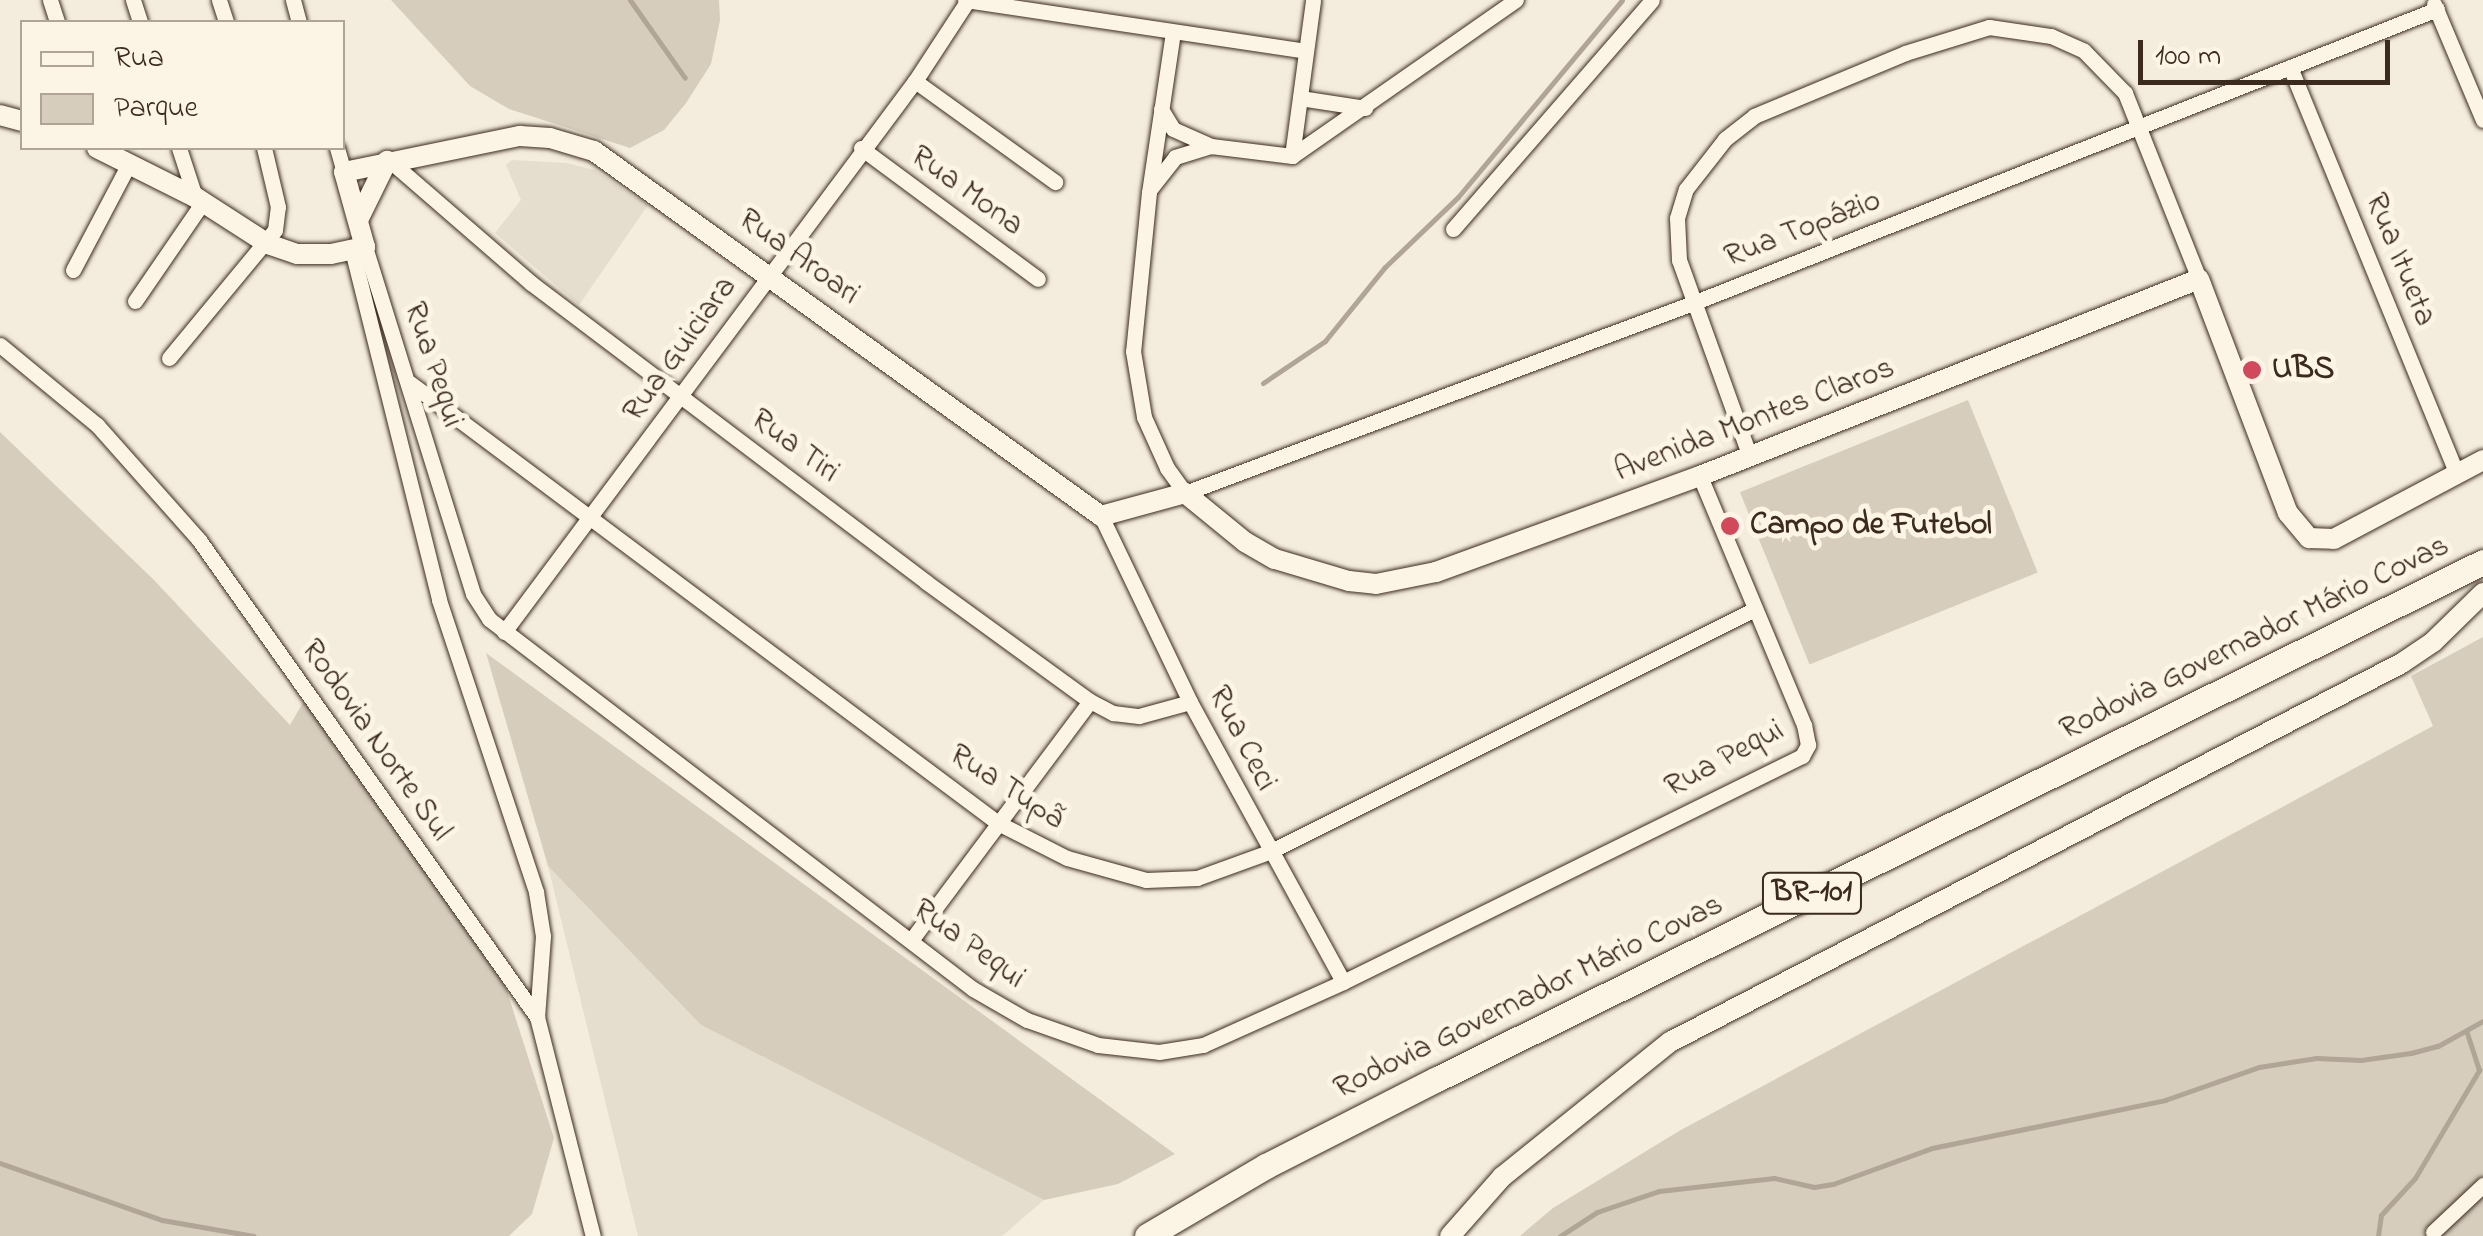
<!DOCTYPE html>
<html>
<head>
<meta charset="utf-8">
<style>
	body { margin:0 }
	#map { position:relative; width:2483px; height:1236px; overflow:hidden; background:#f4eddd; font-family:"Indie Flower",sans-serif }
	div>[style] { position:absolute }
	.built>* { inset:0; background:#e5ddce }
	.green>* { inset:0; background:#d6cdbd; transform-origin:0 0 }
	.stream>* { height:5px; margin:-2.5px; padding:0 2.5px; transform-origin:2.5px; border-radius:2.5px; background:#b0a596 }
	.roads { filter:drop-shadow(0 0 2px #3b2a1e) drop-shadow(0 0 2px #3b2a1e) }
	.minor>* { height:15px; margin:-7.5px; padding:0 7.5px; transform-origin:7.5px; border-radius:7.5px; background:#fcf5e5 }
	.tertiary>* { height:20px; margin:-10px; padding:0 10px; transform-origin:10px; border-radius:10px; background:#fcf5e5 }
	.primary>* { height:25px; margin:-12.5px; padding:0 12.5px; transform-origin:12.5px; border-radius:12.5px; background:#fcf5e5 }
	.dots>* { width:28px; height:28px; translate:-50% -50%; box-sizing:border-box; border:5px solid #fcf5e5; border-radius:50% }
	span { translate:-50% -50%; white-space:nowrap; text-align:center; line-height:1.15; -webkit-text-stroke:10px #fcf5e5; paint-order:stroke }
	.shield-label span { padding:2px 8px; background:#fcf5e5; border:2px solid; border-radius:8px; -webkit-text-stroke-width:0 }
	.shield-label { font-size:30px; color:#3b2a1e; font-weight:700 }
	.street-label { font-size:32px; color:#3b2a1e }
	.poi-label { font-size:32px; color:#3b2a1e; font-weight:700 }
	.left { translate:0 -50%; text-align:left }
	.legend { position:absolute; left:20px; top:20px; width:325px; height:130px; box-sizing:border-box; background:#fcf5e5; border:2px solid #afa495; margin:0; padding:12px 18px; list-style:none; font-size:30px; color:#3b2a1e }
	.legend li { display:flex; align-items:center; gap:20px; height:50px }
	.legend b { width:50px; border:2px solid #afa495 }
	.scale { position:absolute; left:2138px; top:40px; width:252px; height:45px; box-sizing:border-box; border:5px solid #3b2a1e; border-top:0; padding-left:12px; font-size:30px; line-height:35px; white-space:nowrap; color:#3b2a1e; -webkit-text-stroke:8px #fcf5e5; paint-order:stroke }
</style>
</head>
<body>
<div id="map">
	<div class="built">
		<div style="clip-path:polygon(512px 160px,567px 163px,595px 170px,648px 205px,579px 305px,495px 233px,521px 200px,506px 165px)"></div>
		<div style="clip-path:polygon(548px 866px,701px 1025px,1044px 1200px,1002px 1236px,638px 1236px)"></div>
	</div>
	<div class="green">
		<div style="clip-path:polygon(391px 0,719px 0,720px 20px,711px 64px,686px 103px,664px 130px,630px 148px,509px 109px,470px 86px)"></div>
		<div style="left:1968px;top:400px;width:186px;height:246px;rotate:68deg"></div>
		<div style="clip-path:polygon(0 432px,153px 579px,290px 725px,305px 699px,504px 982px,554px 1138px,532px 1214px,509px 1236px,0 1236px)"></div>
		<div style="clip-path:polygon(2483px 637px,2483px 1236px,1520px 1236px,1553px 1208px,1679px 1131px,2433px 726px,2411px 676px)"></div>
		<div style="clip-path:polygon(486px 653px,1175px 1154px,1118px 1184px,1044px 1200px,701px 1025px,548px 866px)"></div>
	</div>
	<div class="stream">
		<div style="left:630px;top:0;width:95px;rotate:54.8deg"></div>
		<div style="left:1263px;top:383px;width:75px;rotate:-34.1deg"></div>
		<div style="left:1325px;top:341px;width:95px;rotate:-51deg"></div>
		<div style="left:1385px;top:267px;width:101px;rotate:-43.8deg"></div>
		<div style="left:1458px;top:197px;width:256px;rotate:-50.2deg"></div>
		<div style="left:0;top:1163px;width:172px;rotate:19.4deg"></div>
		<div style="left:162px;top:1220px;width:93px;rotate:9.9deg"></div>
		<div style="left:1560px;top:1236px;width:44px;rotate:-33deg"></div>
		<div style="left:1597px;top:1212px;width:65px;rotate:-18.7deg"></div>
		<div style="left:1659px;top:1191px;width:116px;rotate:-6.4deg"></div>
		<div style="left:1774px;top:1178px;width:41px;rotate:12.7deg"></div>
		<div style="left:1814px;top:1187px;width:19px;rotate:-9deg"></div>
		<div style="left:1833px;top:1184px;width:105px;rotate:-20deg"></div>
		<div style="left:1932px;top:1148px;width:238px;rotate:-11.6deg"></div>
		<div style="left:2165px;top:1100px;width:100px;rotate:-19.3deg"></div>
		<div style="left:2259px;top:1067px;width:58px;rotate:-9deg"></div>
		<div style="left:2316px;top:1058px;width:45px;rotate:2.5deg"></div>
		<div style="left:2361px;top:1060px;width:50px;rotate:-8deg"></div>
		<div style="left:2411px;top:1053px;width:28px;rotate:-15deg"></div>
		<div style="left:2438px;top:1046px;width:51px;rotate:-29.1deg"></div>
		<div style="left:2378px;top:1236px;width:21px;rotate:-82deg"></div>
		<div style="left:2381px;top:1215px;width:50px;rotate:-47.4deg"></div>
		<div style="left:2415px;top:1178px;width:126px;rotate:-59.3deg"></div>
		<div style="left:2479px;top:1070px;width:39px;rotate:-108deg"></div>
	</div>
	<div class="roads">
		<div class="minor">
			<div style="left:50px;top:0;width:23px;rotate:72deg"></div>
			<div style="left:133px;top:0;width:23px;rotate:72deg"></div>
			<div style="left:219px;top:0;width:23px;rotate:72deg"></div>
			<div style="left:293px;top:0;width:23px;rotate:75deg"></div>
			<div style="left:965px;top:0;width:344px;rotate:8.5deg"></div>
			<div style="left:2434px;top:4px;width:126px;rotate:67.1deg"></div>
			<div style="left:1173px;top:32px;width:162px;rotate:98.5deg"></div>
			<div style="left:1149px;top:192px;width:160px;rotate:95.7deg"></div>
			<div style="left:1133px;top:351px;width:67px;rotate:80.5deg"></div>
			<div style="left:1144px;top:417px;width:56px;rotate:65.7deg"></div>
			<div style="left:1167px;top:468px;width:31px;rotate:54deg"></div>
			<div style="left:1185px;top:493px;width:542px;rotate:-20.51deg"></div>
			<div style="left:1693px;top:303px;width:800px;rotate:-21.56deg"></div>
			<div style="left:2290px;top:67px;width:440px;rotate:67.7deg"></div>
			<div style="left:915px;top:81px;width:173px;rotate:35.8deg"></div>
			<div style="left:1300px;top:98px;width:66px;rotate:8.7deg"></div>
			<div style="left:1161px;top:109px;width:23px;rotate:59deg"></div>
			<div style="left:1173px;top:129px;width:42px;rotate:24.1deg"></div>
			<div style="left:1211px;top:146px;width:82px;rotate:7deg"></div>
			<div style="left:179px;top:148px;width:52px;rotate:71.9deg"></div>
			<div style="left:337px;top:148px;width:25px;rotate:74deg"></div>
			<div style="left:861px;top:148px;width:220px;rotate:36.5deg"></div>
			<div style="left:1292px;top:156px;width:273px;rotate:-34.9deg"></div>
			<div style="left:1292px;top:156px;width:157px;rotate:-82.3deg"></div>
			<div style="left:389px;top:160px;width:188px;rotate:40.9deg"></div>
			<div style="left:531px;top:283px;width:495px;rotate:37.1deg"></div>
			<div style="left:926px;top:582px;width:203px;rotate:36deg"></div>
			<div style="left:1090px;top:701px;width:26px;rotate:28deg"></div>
			<div style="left:1113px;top:713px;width:26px;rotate:7deg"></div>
			<div style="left:1139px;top:716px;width:53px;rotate:-15.4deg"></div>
			<div style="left:1151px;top:188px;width:39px;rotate:-52deg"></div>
			<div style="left:1175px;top:157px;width:37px;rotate:-17deg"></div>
			<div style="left:1453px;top:229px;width:303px;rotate:-49deg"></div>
			<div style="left:365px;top:247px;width:363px;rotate:72.7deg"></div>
			<div style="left:473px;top:594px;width:30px;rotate:57deg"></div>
			<div style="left:489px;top:619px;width:609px;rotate:37.4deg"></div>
			<div style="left:973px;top:989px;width:62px;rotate:29.9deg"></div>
			<div style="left:1027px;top:1020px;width:75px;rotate:19.4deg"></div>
			<div style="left:1098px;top:1045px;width:61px;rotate:6.5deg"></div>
			<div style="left:1159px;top:1052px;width:45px;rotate:-9deg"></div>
			<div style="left:1203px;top:1045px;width:154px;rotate:-24.2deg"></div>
			<div style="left:1343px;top:982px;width:512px;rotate:-26.21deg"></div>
			<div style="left:1802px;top:756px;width:13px;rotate:-61deg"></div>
			<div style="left:1808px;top:745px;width:20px;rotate:-101deg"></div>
			<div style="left:1804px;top:725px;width:270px;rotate:-112.7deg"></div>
			<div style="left:352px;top:250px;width:361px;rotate:76deg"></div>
			<div style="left:439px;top:600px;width:308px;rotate:71.6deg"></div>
			<div style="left:536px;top:892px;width:45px;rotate:81deg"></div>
			<div style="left:543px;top:936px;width:81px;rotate:94.2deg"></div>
			<div style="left:73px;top:270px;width:122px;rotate:-62.2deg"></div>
			<div style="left:135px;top:301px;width:120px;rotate:-55.5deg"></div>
			<div style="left:0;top:345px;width:126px;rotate:39.5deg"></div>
			<div style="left:97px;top:425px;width:154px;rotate:48.4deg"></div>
			<div style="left:199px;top:540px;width:585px;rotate:54.68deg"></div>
			<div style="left:537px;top:1017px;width:226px;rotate:75.7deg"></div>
			<div style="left:169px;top:358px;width:166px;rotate:-50.4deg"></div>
			<div style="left:275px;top:230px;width:23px;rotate:-83deg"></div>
			<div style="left:278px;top:207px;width:61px;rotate:-103.3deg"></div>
			<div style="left:410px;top:383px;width:734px;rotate:36.81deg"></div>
			<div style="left:998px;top:823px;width:77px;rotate:26.9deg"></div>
			<div style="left:1067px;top:858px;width:82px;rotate:15.6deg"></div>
			<div style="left:1146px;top:880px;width:51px;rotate:-2.2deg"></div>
			<div style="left:1197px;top:878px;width:77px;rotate:-19.9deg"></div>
			<div style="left:1269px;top:852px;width:541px;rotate:-26.57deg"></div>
			<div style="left:1750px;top:457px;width:209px;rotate:-109.8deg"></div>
			<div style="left:1679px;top:260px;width:42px;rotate:-92.7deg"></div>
			<div style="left:1677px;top:218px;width:30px;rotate:-73deg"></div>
			<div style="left:1686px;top:189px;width:63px;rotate:-52deg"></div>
			<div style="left:1725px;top:139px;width:37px;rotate:-38deg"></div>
			<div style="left:1754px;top:116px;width:164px;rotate:-22.6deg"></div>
			<div style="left:1905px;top:53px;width:88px;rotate:-17.2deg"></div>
			<div style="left:1989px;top:27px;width:63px;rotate:8.3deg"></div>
			<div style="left:2051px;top:36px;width:36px;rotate:24deg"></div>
			<div style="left:2084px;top:51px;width:59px;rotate:45.7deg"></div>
			<div style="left:2125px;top:93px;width:200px;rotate:68.3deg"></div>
			<div style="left:1101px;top:516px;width:206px;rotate:64.4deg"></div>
			<div style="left:1190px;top:702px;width:319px;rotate:61.3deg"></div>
			<div style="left:504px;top:632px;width:687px;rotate:-53.28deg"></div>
			<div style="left:915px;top:81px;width:97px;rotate:-56.8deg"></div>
			<div style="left:912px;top:939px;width:297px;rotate:-53.2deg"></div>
			<div style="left:2433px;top:1232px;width:69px;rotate:-43.2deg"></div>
		</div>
		<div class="tertiary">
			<div style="left:0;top:115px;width:23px;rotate:15deg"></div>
			<div style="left:97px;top:148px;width:110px;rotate:26.6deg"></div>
			<div style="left:195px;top:197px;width:87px;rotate:32.8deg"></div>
			<div style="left:268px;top:244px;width:31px;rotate:19deg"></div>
			<div style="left:297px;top:254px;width:34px"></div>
			<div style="left:331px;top:254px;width:35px;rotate:-12deg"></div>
			<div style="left:365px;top:247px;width:78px;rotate:-105.6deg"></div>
			<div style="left:344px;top:172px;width:180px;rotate:-11.6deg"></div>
			<div style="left:520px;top:136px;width:30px;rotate:4deg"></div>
			<div style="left:550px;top:138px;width:46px;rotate:16.5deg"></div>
			<div style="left:594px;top:151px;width:625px;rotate:35.75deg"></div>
			<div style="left:1101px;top:516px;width:87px;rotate:-15.3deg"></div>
			<div style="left:1185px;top:493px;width:77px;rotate:39.2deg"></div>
			<div style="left:1245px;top:542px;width:34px;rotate:30deg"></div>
			<div style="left:1275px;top:559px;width:77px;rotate:16.6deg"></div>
			<div style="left:1349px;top:581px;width:27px;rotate:6deg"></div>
			<div style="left:1376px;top:584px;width:61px;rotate:-11.3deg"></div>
			<div style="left:1436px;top:572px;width:281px;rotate:-20deg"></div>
			<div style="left:1700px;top:476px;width:536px;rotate:-21.54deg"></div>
			<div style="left:2199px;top:279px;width:250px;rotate:69.2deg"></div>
			<div style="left:2288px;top:513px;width:33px;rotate:50deg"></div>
			<div style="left:2309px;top:538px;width:25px;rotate:2deg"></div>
			<div style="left:2334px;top:539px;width:169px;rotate:-27.9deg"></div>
			<div style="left:358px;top:220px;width:66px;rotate:-63.8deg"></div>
			<div style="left:1450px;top:1236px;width:79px;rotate:-48.6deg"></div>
			<div style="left:1502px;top:1177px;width:216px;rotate:-38.8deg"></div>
			<div style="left:1670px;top:1042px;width:824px;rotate:-27.37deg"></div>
			<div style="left:2402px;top:663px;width:37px;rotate:-34deg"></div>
			<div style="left:2433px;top:642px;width:70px;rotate:-44.4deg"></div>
		</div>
		<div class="primary">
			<div style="left:1147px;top:1236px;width:138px;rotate:-30.5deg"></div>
			<div style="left:1266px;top:1166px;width:192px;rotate:-27deg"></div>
			<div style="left:1437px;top:1079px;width:1167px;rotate:-26.3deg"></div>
		</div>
	</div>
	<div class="dots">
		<div style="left:2252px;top:370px;background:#d1495b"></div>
		<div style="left:1730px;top:526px;background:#d1495b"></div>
	</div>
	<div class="shield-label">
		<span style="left:1812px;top:893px">BR-101</span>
	</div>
	<div class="street-label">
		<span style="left:966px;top:192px;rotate:36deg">Rua Mona</span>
		<span style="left:1803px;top:230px;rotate:-21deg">Rua Topázio</span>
		<span style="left:798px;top:258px;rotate:36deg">Rua Aroari</span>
		<span style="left:2399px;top:260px;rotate:68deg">Rua Itueta</span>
		<span style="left:681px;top:350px;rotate:-54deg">Rua Guiciara</span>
		<span style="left:432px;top:365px;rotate:72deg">Rua Pequi</span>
		<span style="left:1755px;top:421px;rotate:-21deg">Avenida Montes Claros</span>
		<span style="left:794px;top:447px;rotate:37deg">Rua Tiri</span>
		<span style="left:2255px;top:639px;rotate:-26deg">Rodovia Governador Mário Covas</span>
		<span style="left:1241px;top:739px;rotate:63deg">Rua Ceci</span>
		<span style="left:375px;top:741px;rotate:55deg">Rodovia Norte Sul</span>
		<span style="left:1725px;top:760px;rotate:-28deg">Rua Pequi</span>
		<span style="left:1006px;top:788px;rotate:33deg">Rua Tupã</span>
		<span style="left:968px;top:945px;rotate:36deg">Rua Pequi</span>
		<span style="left:1529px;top:998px;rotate:-26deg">Rodovia Governador Mário Covas</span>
	</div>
	<div class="poi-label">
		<span class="left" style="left:2272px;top:370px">UBS</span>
		<span class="left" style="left:1750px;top:526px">Campo de Futebol</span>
	</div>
	<ul class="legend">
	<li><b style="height:12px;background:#fcf5e5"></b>Rua</li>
	<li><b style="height:28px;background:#d6cdbd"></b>Parque</li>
	</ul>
	<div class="scale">100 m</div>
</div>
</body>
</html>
